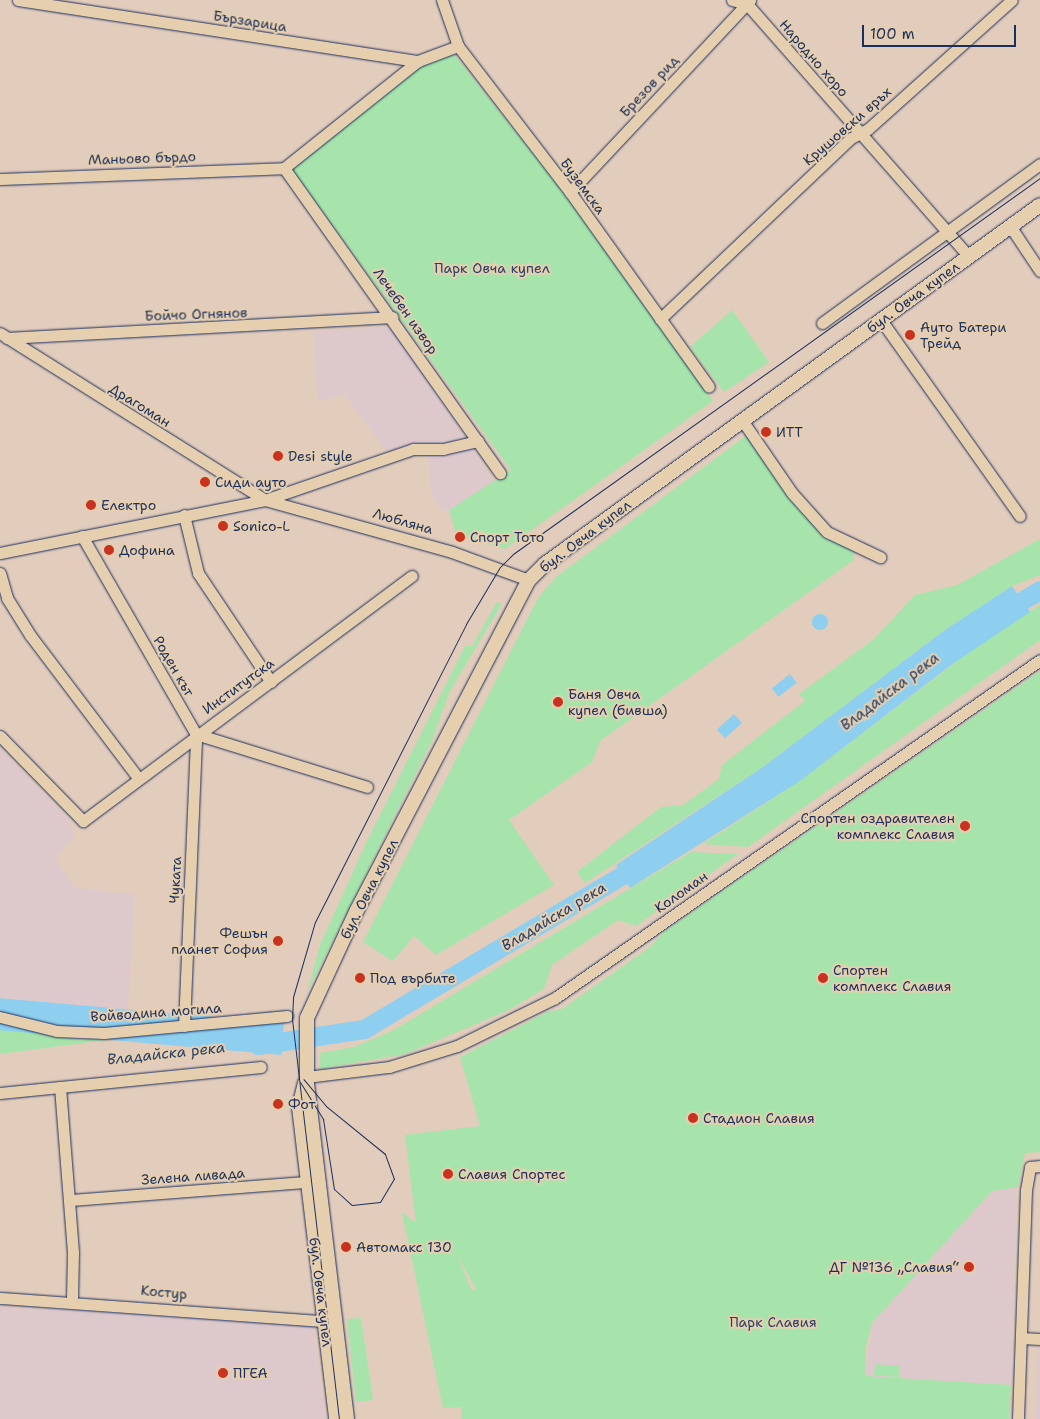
<!DOCTYPE html>
<html>
<head>
<meta charset="utf-8">
<style>
	body { margin:0 }
	#map { position:relative; width:1040px; height:1419px; overflow:hidden; background:#e2ccbc; font-family:"Shantell Sans",sans-serif }
	div>[style] { position:absolute }
	.built>* { inset:0; background:#ddc9cc }
	.green>* { inset:0; background:#a7e4ab; transform-origin:0 0 }
	.water>* { inset:0; background:#8ecfef; transform-origin:0 0 }
	.round { border-radius:50% }
	.river>* { height:19px; margin:-9.5px; padding:0 9.5px; transform-origin:9.5px; border-radius:9.5px; background:#8ecfef }
	.roads { filter:drop-shadow(0 0 1px #1b2f5e) drop-shadow(0 0 1px #1b2f5e) }
	.minor>* { height:11px; margin:-5.5px; padding:0 5.5px; transform-origin:5.5px; border-radius:5.5px; background:#e6cfaf }
	.major>* { height:14px; margin:-7px; padding:0 7px; transform-origin:7px; border-radius:7px; background:#e6cfaf }
	.tram>* { height:1px; margin:-0.5px; padding:0 0.5px; transform-origin:0.5px; border-radius:0.5px; background:#1b2f5e }
	.dots>* { width:14px; height:14px; translate:-50% -50%; box-sizing:border-box; border:2px solid #e6cfaf; border-radius:50% }
	span { translate:-50% -50%; white-space:nowrap; text-align:center; line-height:1.15; -webkit-text-stroke:4px #e6cfaf; paint-order:stroke }
	.street-label { font-size:14px; color:#1b2f5e }
	.park-label { font-size:14px; color:#294166 }
	.poi-label { font-size:14px; color:#1b2f5e }
	.left { translate:0 -50%; text-align:left }
	.right { translate:-100% -50%; text-align:right }
	.water-label { font-size:15px; color:#263f6c; font-style:italic }
	.scale { position:absolute; left:862px; top:25px; width:154px; height:22px; box-sizing:border-box; border:2px solid #1b2f5e; border-top:0; padding-left:6px; font-size:15px; line-height:18px; white-space:nowrap; color:#1b2f5e; -webkit-text-stroke:4px #e6cfaf; paint-order:stroke }
</style>
</head>
<body>
<div id="map">
	<div class="built">
		<div style="clip-path:polygon(391px 327px,494px 481px,449px 510px,442px 511px,431px 492px,428px 451px,385px 450px,345px 395px,318px 401px,313px 331px)"></div>
		<div style="clip-path:polygon(0 748px,68px 819px,74px 836px,56px 858px,74px 888px,135px 895px,127px 1020px,29px 1011px,0 1000px)"></div>
		<div style="clip-path:polygon(1016px 1187px,1011px 1385px,865px 1376px,872px 1323px,992px 1191px)"></div>
		<div style="clip-path:polygon(0 1308px,130px 1311px,313px 1327px,325px 1419px,0 1419px)"></div>
		<div style="clip-path:polygon(1037px 1347px,1040px 1347px,1040px 1419px,1036px 1419px)"></div>
	</div>
	<div class="green">
		<div style="clip-path:polygon(453px 53px,568px 198px,713px 401px,505px 549px,456px 534px,449px 510px,511px 470px,291px 168px,420px 65px)"></div>
		<div style="clip-path:polygon(732px 310px,769px 362px,724px 392px,690px 347px)"></div>
		<div style="clip-path:polygon(747px 435px,789px 496px,853px 548px,854px 560px,600px 741px,592px 762px,509px 820px,554px 885px,436px 955px,414px 936px,393px 961px,363px 942px,538px 598px,556px 577px)"></div>
		<div style="clip-path:polygon(1040px 539px,1040px 575px,1012px 586px,945px 630px,763px 767px,585px 883px,577px 872px,661px 807px,683px 805px,719px 779px,722px 765px,805px 701px,799px 694px,874px 639px,915px 595px,957px 585px)"></div>
		<div style="clip-path:polygon(497px 602px,502px 604px,450px 691px,432px 741px,307px 993px,320px 945px,366px 843px,465px 646px,472px 646px)"></div>
		<div style="clip-path:polygon(1040px 605px,1040px 640px,748px 847px,703px 844px,800px 781px,973px 649px)"></div>
		<div style="clip-path:polygon(evenodd,1040px 671px,1040px 1152px,1025px 1153px,1018px 1187px,992px 1191px,872px 1323px,866px 1347px,865px 1376px,1011px 1385px,1009px 1419px,462px 1419px,461px 1407px,443px 1408px,402px 1212px,416px 1223px,405px 1135px,480px 1126px,460px 1057px,547px 1012px,562px 1009px,650px 947px,665px 931px,1040px 671px,431px 1236px,460px 1260px,476px 1289px,472px 1291px,459px 1260px,431px 1236px)"></div>
		<div style="clip-path:polygon(691px 852px,738px 854px,636px 926px,618px 920px,552px 965px,544px 989px,507px 1011px,405px 1054px,319px 1069px,320px 1053px,354px 1047px,392px 1031px)"></div>
		<div style="clip-path:polygon(0 1024px,61px 1038px,106px 1040px,0 1054px)"></div>
		<div style="clip-path:polygon(361px 1318px,373px 1400px,356px 1402px,347px 1319px)"></div>
		<div style="left:875px;top:1364px;width:25px;height:11px;rotate:5deg"></div>
	</div>
	<div class="water">
		<div style="clip-path:polygon(1012px 586px,1030px 612px,951px 665px,800px 781px,630px 888px,616px 865px,763px 767px,945px 630px)"></div>
		<div class="round" style="left:812px;top:614px;width:16px;height:16px"></div>
		<div style="left:790px;top:674px;width:11px;height:23px;rotate:52deg"></div>
		<div style="left:734px;top:714px;width:12px;height:23px;rotate:48deg"></div>
		<div style="left:284px;top:1023px;width:32px;height:286px;rotate:95deg"></div>
	</div>
	<div class="river">
		<div style="left:1001px;top:613px;width:45px;rotate:-30.5deg"></div>
		<div style="left:258px;top:1045px;width:107px;rotate:-8.6deg"></div>
		<div style="left:364px;top:1029px;width:325px;rotate:-30.8deg"></div>
	</div>
	<div class="roads">
		<div class="minor">
			<div style="left:18px;top:0;width:405px;rotate:8.7deg"></div>
			<div style="left:442px;top:0;width:49px;rotate:70.8deg"></div>
			<div style="left:458px;top:46px;width:184px;rotate:52.5deg"></div>
			<div style="left:570px;top:192px;width:239px;rotate:54.5deg"></div>
			<div style="left:732px;top:0;width:16px;rotate:15deg"></div>
			<div style="left:747px;top:4px;width:335px;rotate:48.7deg"></div>
			<div style="left:284px;top:168px;width:374px;rotate:54.7deg"></div>
			<div style="left:284px;top:168px;width:171px;rotate:-38.6deg"></div>
			<div style="left:418px;top:61px;width:43px;rotate:-20.6deg"></div>
			<div style="left:0;top:179px;width:284px;rotate:-2.2deg"></div>
			<div style="left:570px;top:192px;width:263px;rotate:-46.8deg"></div>
			<div style="left:1010px;top:226px;width:54px;rotate:56.3deg"></div>
			<div style="left:660px;top:319px;width:263px;rotate:-43.5deg"></div>
			<div style="left:851px;top:138px;width:19px;rotate:-28deg"></div>
			<div style="left:868px;top:129px;width:193px;rotate:-41.9deg"></div>
			<div style="left:881px;top:320px;width:240px;rotate:54.7deg"></div>
			<div style="left:822px;top:323px;width:270px;rotate:-36.1deg"></div>
			<div style="left:0;top:333px;width:313px;rotate:32.2deg"></div>
			<div style="left:265px;top:500px;width:157px;rotate:-19deg"></div>
			<div style="left:413px;top:449px;width:30px"></div>
			<div style="left:443px;top:449px;width:36px;rotate:-13deg"></div>
			<div style="left:7px;top:338px;width:386px;rotate:-3.1deg"></div>
			<div style="left:742px;top:420px;width:88px;rotate:55.6deg"></div>
			<div style="left:792px;top:493px;width:52px;rotate:48.1deg"></div>
			<div style="left:827px;top:532px;width:59px;rotate:25.3deg"></div>
			<div style="left:184px;top:515px;width:60px;rotate:76.4deg"></div>
			<div style="left:198px;top:573px;width:131px;rotate:56.2deg"></div>
			<div style="left:82px;top:536px;width:228px;rotate:60.1deg"></div>
			<div style="left:196px;top:734px;width:179px;rotate:17.2deg"></div>
			<div style="left:0;top:553px;width:270px;rotate:-11.3deg"></div>
			<div style="left:265px;top:500px;width:194px;rotate:15.5deg"></div>
			<div style="left:452px;top:552px;width:82px;rotate:20deg"></div>
			<div style="left:0;top:573px;width:26px;rotate:74deg"></div>
			<div style="left:7px;top:598px;width:44px;rotate:58.1deg"></div>
			<div style="left:30px;top:635px;width:179px;rotate:52.9deg"></div>
			<div style="left:0;top:736px;width:119px;rotate:45.7deg"></div>
			<div style="left:83px;top:821px;width:410px;rotate:-36.7deg"></div>
			<div style="left:0;top:1017px;width:59px;rotate:13.8deg"></div>
			<div style="left:57px;top:1031px;width:47px;rotate:2.4deg"></div>
			<div style="left:104px;top:1033px;width:184px;rotate:-5.3deg"></div>
			<div style="left:184px;top:1026px;width:292px;rotate:-87.6deg"></div>
			<div style="left:306px;top:1077px;width:84px;rotate:-6.9deg"></div>
			<div style="left:389px;top:1067px;width:71px;rotate:-17.2deg"></div>
			<div style="left:457px;top:1046px;width:109px;rotate:-26.1deg"></div>
			<div style="left:555px;top:998px;width:591px;rotate:-34.87deg"></div>
			<div style="left:60px;top:1087px;width:166px;rotate:85.5deg"></div>
			<div style="left:73px;top:1252px;width:48px;rotate:91.2deg"></div>
			<div style="left:0;top:1093px;width:262px;rotate:-5.7deg"></div>
			<div style="left:70px;top:1200px;width:246px;rotate:-4.4deg"></div>
			<div style="left:0;top:1298px;width:332px;rotate:4.1deg"></div>
			<div style="left:1021px;top:1338px;width:19px;rotate:3deg"></div>
			<div style="left:1018px;top:1419px;width:229px;rotate:-88deg"></div>
			<div style="left:1026px;top:1190px;width:23px;rotate:-80deg"></div>
			<div style="left:1030px;top:1167px;width:10px;rotate:-6deg"></div>
		</div>
		<div class="major">
			<div style="left:305px;top:1083px;width:25px;rotate:104deg"></div>
			<div style="left:299px;top:1107px;width:314px;rotate:83.2deg"></div>
			<div style="left:347px;top:1419px;width:337px;rotate:-96.8deg"></div>
			<div style="left:307px;top:1084px;width:66px;rotate:-90deg"></div>
			<div style="left:307px;top:1018px;width:119px;rotate:-65.2deg"></div>
			<div style="left:357px;top:910px;width:372px;rotate:-62.5deg"></div>
			<div style="left:529px;top:580px;width:23px;rotate:-45deg"></div>
			<div style="left:545px;top:564px;width:611px;rotate:-35.95deg"></div>
		</div>
	</div>
	<div class="tram">
		<div style="left:300px;top:1082px;width:44px;rotate:58.1deg"></div>
		<div style="left:323px;top:1119px;width:71px;rotate:81.1deg"></div>
		<div style="left:334px;top:1189px;width:24px;rotate:42deg"></div>
		<div style="left:352px;top:1205px;width:28px;rotate:-6deg"></div>
		<div style="left:380px;top:1202px;width:27px;rotate:-59deg"></div>
		<div style="left:394px;top:1179px;width:27px;rotate:-110deg"></div>
		<div style="left:385px;top:1154px;width:76px;rotate:-140.9deg"></div>
		<div style="left:326px;top:1106px;width:35px;rotate:-130deg"></div>
		<div style="left:339px;top:1419px;width:404px;rotate:-96.7deg"></div>
		<div style="left:292px;top:1018px;width:21px;rotate:-87deg"></div>
		<div style="left:293px;top:997px;width:78px;rotate:-73.7deg"></div>
		<div style="left:315px;top:922px;width:334px;rotate:-63.1deg"></div>
		<div style="left:466px;top:624px;width:66px;rotate:-59.2deg"></div>
		<div style="left:500px;top:567px;width:18px;rotate:-45deg"></div>
		<div style="left:513px;top:554px;width:647px;rotate:-35.51deg"></div>
	</div>
	<div class="dots">
		<div style="left:910px;top:335px;background:#c8321e"></div>
		<div style="left:766px;top:432px;background:#c8321e"></div>
		<div style="left:278px;top:456px;background:#c8321e"></div>
		<div style="left:205px;top:482px;background:#c8321e"></div>
		<div style="left:91px;top:505px;background:#c8321e"></div>
		<div style="left:223px;top:526px;background:#c8321e"></div>
		<div style="left:460px;top:537px;background:#c8321e"></div>
		<div style="left:109px;top:550px;background:#c8321e"></div>
		<div style="left:558px;top:702px;background:#c8321e"></div>
		<div style="left:965px;top:826px;background:#c8321e"></div>
		<div style="left:278px;top:941px;background:#c8321e"></div>
		<div style="left:360px;top:978px;background:#c8321e"></div>
		<div style="left:823px;top:978px;background:#c8321e"></div>
		<div style="left:278px;top:1104px;background:#c8321e"></div>
		<div style="left:693px;top:1118px;background:#c8321e"></div>
		<div style="left:448px;top:1174px;background:#c8321e"></div>
		<div style="left:346px;top:1247px;background:#c8321e"></div>
		<div style="left:969px;top:1267px;background:#c8321e"></div>
		<div style="left:223px;top:1373px;background:#c8321e"></div>
	</div>
	<div class="street-label">
		<span style="left:250px;top:21px;rotate:9deg">Бързарица</span>
		<span style="left:814px;top:58px;rotate:49deg">Народно хоро</span>
		<span style="left:649px;top:86px;rotate:-47deg">Брезов рид</span>
		<span style="left:847px;top:126px;rotate:-41deg">Крушовски връх</span>
		<span style="left:142px;top:158px;rotate:-2deg">Маньово бърдо</span>
		<span style="left:583px;top:186px;rotate:54deg">Буземска</span>
		<span style="left:913px;top:297px;rotate:-36deg">бул. Овча купел</span>
		<span style="left:406px;top:311px;rotate:55deg">Лечебен извор</span>
		<span style="left:196px;top:314px;rotate:-2deg">Бойчо Огнянов</span>
		<span style="left:140px;top:405px;rotate:32deg">Драгоман</span>
		<span style="left:403px;top:521px;rotate:16deg">Любляна</span>
		<span style="left:585px;top:536px;rotate:-37deg">бул. Овча купел</span>
		<span style="left:174px;top:666px;rotate:60deg">Роден кът</span>
		<span style="left:238px;top:686px;rotate:-36deg">Институтска</span>
		<span style="left:175px;top:880px;rotate:-87deg">Чуката</span>
		<span style="left:369px;top:889px;rotate:-63deg">бул. Овча купел</span>
		<span style="left:681px;top:892px;rotate:-35deg">Коломан</span>
		<span style="left:156px;top:1012px;rotate:-4deg">Войводина могила</span>
		<span style="left:193px;top:1176px;rotate:-4deg">Зелена ливада</span>
		<span style="left:164px;top:1292px;rotate:5deg">Костур</span>
		<span style="left:321px;top:1292px;rotate:83deg">бул. Овча купел</span>
	</div>
	<div class="park-label">
		<span style="left:492px;top:268px">Парк Овча купел</span>
		<span style="left:773px;top:1322px">Парк Славия</span>
	</div>
	<div class="poi-label">
		<span class="left" style="left:920px;top:335px">Ауто Батери<br>Трейд</span>
		<span class="left" style="left:776px;top:432px">ИТТ</span>
		<span class="left" style="left:288px;top:456px">Desi style</span>
		<span class="left" style="left:215px;top:482px">Сиди ауто</span>
		<span class="left" style="left:101px;top:505px">Електро</span>
		<span class="left" style="left:233px;top:526px">Sonico-L</span>
		<span class="left" style="left:470px;top:537px">Спорт Тото</span>
		<span class="left" style="left:119px;top:550px">Дофина</span>
		<span class="left" style="left:568px;top:702px">Баня Овча<br>купел (бивша)</span>
		<span class="right" style="left:955px;top:826px">Спортен оздравителен<br>комплекс Славия</span>
		<span class="right" style="left:268px;top:941px">Фешън<br>планет София</span>
		<span class="left" style="left:833px;top:978px">Спортен<br>комплекс Славия</span>
		<span class="left" style="left:370px;top:978px">Под върбите</span>
		<span class="left" style="left:288px;top:1104px">Фот</span>
		<span class="left" style="left:703px;top:1118px">Стадион Славия</span>
		<span class="left" style="left:458px;top:1174px">Славия Спортес</span>
		<span class="left" style="left:356px;top:1247px">Автомакс 130</span>
		<span class="right" style="left:959px;top:1267px">ДГ №136 „Славия“</span>
		<span class="left" style="left:233px;top:1373px">ПГЕА</span>
	</div>
	<div class="water-label">
		<span style="left:890px;top:692px;rotate:-37deg">Владайска река</span>
		<span style="left:554px;top:917px;rotate:-31deg">Владайска река</span>
		<span style="left:166px;top:1054px;rotate:-6deg">Владайска река</span>
	</div>
	<div class="scale">100 m</div>
</div>
</body>
</html>
